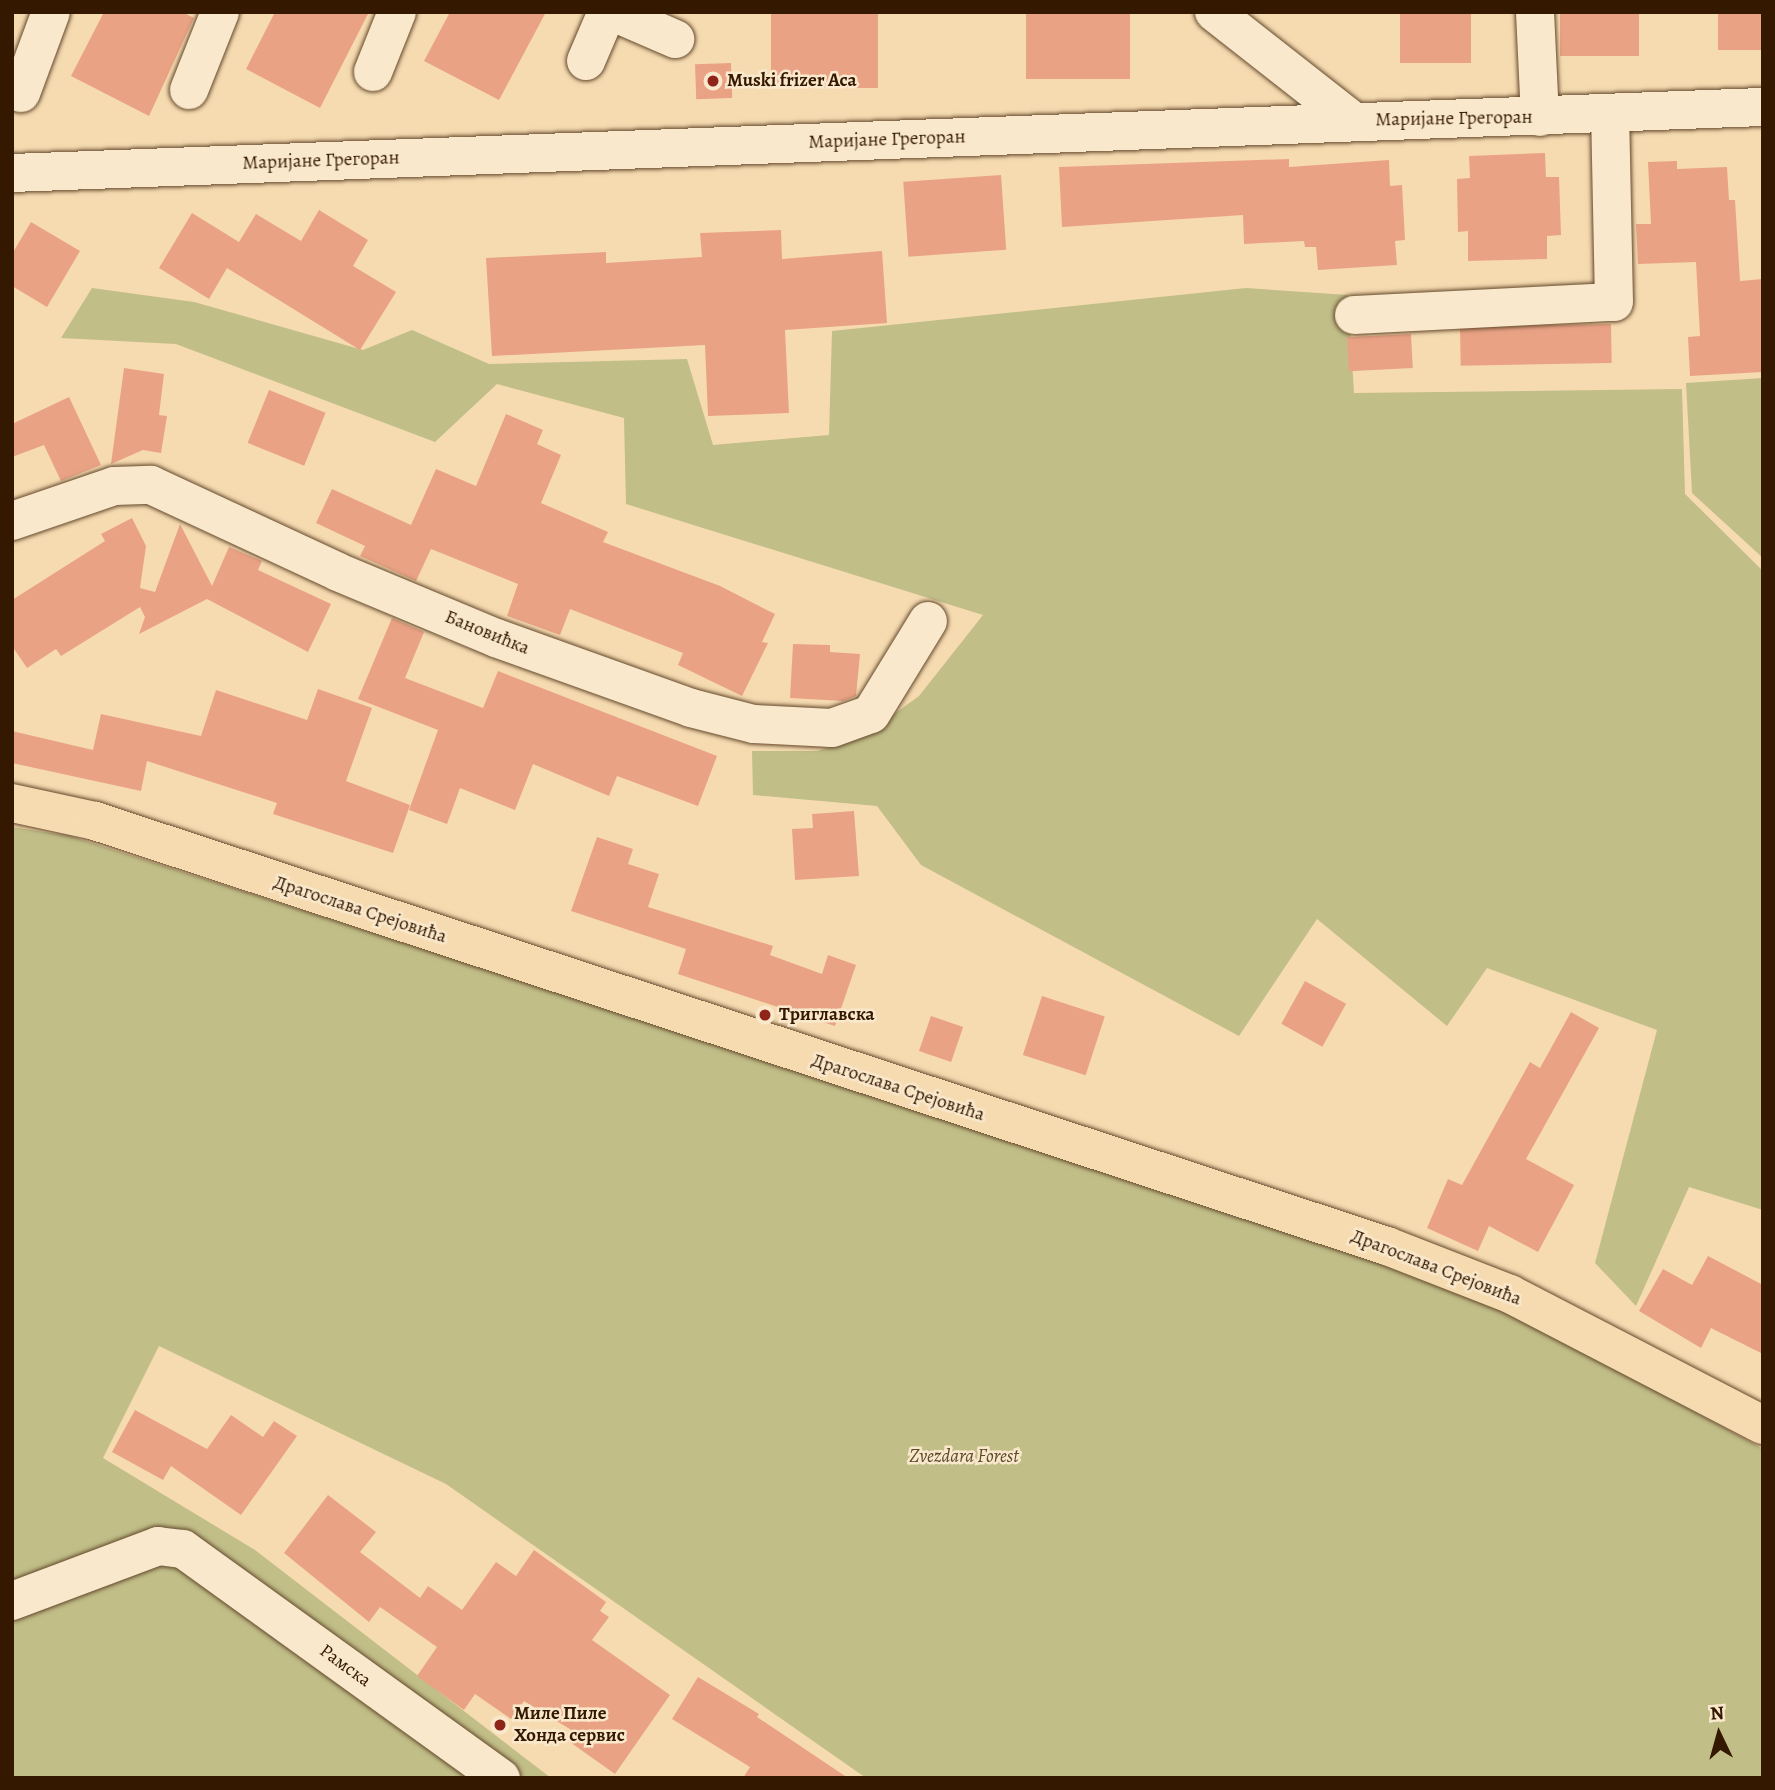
<!DOCTYPE html>
<html>
<head>
<meta charset="utf-8">
<style>
	body { margin:0 }
	#map { position:relative; width:1775px; height:1790px; overflow:hidden; background:#f6dbb1; font-family:Alegreya,serif }
	div>[style] { position:absolute }
	.green>* { inset:0; background:#c1be88 }
	.building>* { inset:0; background:#eaa285; transform-origin:0 0 }
	.roads { filter:drop-shadow(0 0 2px #64492c) drop-shadow(0 0 2px #64492c) }
	.minor>* { height:38px; margin:-19px; padding:0 19px; transform-origin:19px; border-radius:19px; background:#f9e8cc }
	.major>* { height:38px; margin:-19px; padding:0 19px; transform-origin:19px; border-radius:19px; background:#f6dbb1 }
	.dots>* { width:19px; height:19px; translate:-50% -50%; box-sizing:border-box; border:4px solid #f9e8cc; border-radius:50% }
	span { translate:-50% -50%; white-space:nowrap; text-align:center; line-height:1.15; -webkit-text-stroke:5px #f9e8cc; paint-order:stroke }
	.poi-label { font-size:19px; color:#341800; font-weight:700 }
	.left { translate:0 -50%; text-align:left }
	.street-label { font-size:19px; color:#341800 }
	.park-label { font-size:19px; color:#5e4a29; font-style:italic }
	.frame { position:absolute; inset:0; border:14px solid #341800; pointer-events:none }
	.north { position:absolute; left:1684px; top:1699px; width:70px; height:70px; -webkit-text-stroke:5px #f9e8cc; paint-order:stroke; rotate:355deg; font-size:19px; font-weight:700; line-height:28px; text-align:center; color:#341800 }
	.north::after { content:''; display:block; margin:auto; width:24px; height:32px; background:#341800; clip-path:polygon(50% 0,100% 100%,50% 72%,0 100%) }
</style>
</head>
<body>
<div id="map">
	<div class="green">
		<div style="clip-path:polygon(92px 288px,194px 302px,363px 350px,412px 330px,489px 364px,687px 359px,713px 445px,829px 435px,832px 331px,1246px 288px,1348px 295px,1354px 393px,1682px 389px,1685px 494px,1763px 571px,1763px 1210px,1689px 1187px,1636px 1306px,1595px 1263px,1657px 1030px,1487px 968px,1447px 1026px,1317px 919px,1239px 1036px,921px 865px,877px 806px,753px 795px,752px 751px,817px 751px,864px 736px,919px 696px,983px 615px,626px 504px,624px 418px,497px 384px,435px 442px,176px 344px,61px 338px)"></div>
		<div style="clip-path:polygon(1763px 378px,1763px 558px,1692px 493px,1686px 383px)"></div>
		<div style="clip-path:polygon(12px 827px,70px 836px,1412px 1265px,1499px 1304px,1763px 1449px,1763px 1778px,866px 1778px,446px 1484px,159px 1346px,103px 1458px,255px 1550px,551px 1778px,12px 1778px)"></div>
	</div>
	<div class="building">
		<div style="clip-path:polygon(104px 12px,182px 12px,194px 18px,149px 116px,71px 76px)"></div>
		<div style="clip-path:polygon(275px 12px,369px 12px,320px 108px,246px 69px)"></div>
		<div style="clip-path:polygon(450px 12px,546px 12px,499px 100px,424px 61px)"></div>
		<div style="left:771px;top:12px;width:107px;height:76px"></div>
		<div style="left:1026px;top:12px;width:104px;height:67px"></div>
		<div style="left:1400px;top:12px;width:71px;height:51px"></div>
		<div style="left:1560px;top:12px;width:79px;height:44px"></div>
		<div style="left:1718px;top:12px;width:45px;height:38px"></div>
		<div style="left:731px;top:63px;width:35px;height:36px;rotate:88deg"></div>
		<div style="clip-path:polygon(1545px 153px,1546px 177px,1559px 177px,1561px 235px,1547px 236px,1547px 259px,1468px 261px,1468px 231px,1458px 232px,1457px 179px,1470px 178px,1469px 156px)"></div>
		<div style="clip-path:polygon(1289px 159px,1289px 167px,1389px 160px,1390px 186px,1402px 185px,1405px 240px,1395px 241px,1397px 265px,1318px 270px,1316px 247px,1305px 247px,1304px 241px,1244px 244px,1243px 215px,1062px 227px,1059px 167px)"></div>
		<div style="clip-path:polygon(1677px 161px,1677px 169px,1727px 167px,1729px 200px,1735px 200px,1740px 281px,1763px 279px,1763px 372px,1690px 376px,1688px 337px,1700px 336px,1696px 262px,1638px 264px,1636px 224px,1651px 224px,1648px 162px)"></div>
		<div style="left:1001px;top:175px;width:75px;height:98px;rotate:86deg"></div>
		<div style="clip-path:polygon(319px 210px,368px 240px,353px 266px,396px 292px,360px 350px,227px 268px,209px 299px,159px 268px,192px 213px,239px 242px,256px 214px,301px 241px)"></div>
		<div style="clip-path:polygon(31px 222px,80px 251px,47px 307px,12px 286px,12px 254px)"></div>
		<div style="clip-path:polygon(781px 230px,782px 259px,882px 251px,887px 323px,785px 330px,789px 413px,708px 416px,705px 345px,492px 356px,486px 258px,606px 252px,606px 263px,702px 257px,700px 233px)"></div>
		<div style="left:1611px;top:324px;width:39px;height:151px;rotate:89deg"></div>
		<div style="left:1411px;top:334px;width:34px;height:64px;rotate:87deg"></div>
		<div style="clip-path:polygon(124px 368px,164px 374px,159px 415px,167px 416px,161px 453px,143px 450px,111px 464px)"></div>
		<div style="left:269px;top:390px;width:61px;height:57px;rotate:22deg"></div>
		<div style="clip-path:polygon(69px 397px,101px 465px,61px 481px,44px 445px,12px 457px,12px 424px)"></div>
		<div style="clip-path:polygon(506px 414px,543px 430px,537px 444px,561px 455px,541px 503px,608px 532px,603px 542px,720px 586px,775px 614px,762px 642px,768px 643px,742px 696px,678px 665px,683px 653px,570px 609px,560px 635px,507px 616px,518px 584px,431px 549px,416px 581px,360px 556px,365px 546px,316px 523px,332px 489px,411px 525px,436px 469px,476px 486px)"></div>
		<div style="clip-path:polygon(132px 518px,146px 546px,140px 588px,155px 592px,180px 524px,212px 586px,229px 547px,262px 561px,258px 570px,331px 604px,308px 652px,207px 599px,139px 634px,145px 617px,140px 607px,61px 656px,56px 649px,27px 668px,12px 646px,12px 600px,105px 541px,101px 534px)"></div>
		<div style="clip-path:polygon(392px 618px,424px 632px,405px 678px,483px 708px,498px 671px,717px 756px,698px 806px,617px 776px,609px 796px,533px 764px,515px 810px,460px 788px,447px 824px,409px 810px,438px 730px,358px 699px)"></div>
		<div style="clip-path:polygon(793px 644px,830px 645px,830px 652px,860px 654px,856px 696px,843px 701px,790px 698px)"></div>
		<div style="clip-path:polygon(318px 689px,372px 708px,346px 781px,410px 805px,393px 853px,273px 814px,277px 803px,147px 761px,141px 791px,12px 763px,12px 731px,93px 750px,101px 714px,201px 736px,216px 690px,307px 720px)"></div>
		<div style="clip-path:polygon(854px 811px,859px 876px,795px 880px,792px 829px,813px 828px,812px 814px)"></div>
		<div style="clip-path:polygon(597px 837px,633px 849px,628px 864px,659px 874px,648px 907px,773px 946px,770px 955px,822px 974px,828px 955px,856px 965px,835px 1026px,678px 974px,686px 949px,571px 911px)"></div>
		<div style="left:1305px;top:981px;width:47px;height:49px;rotate:29deg"></div>
		<div style="left:1042px;top:996px;width:66px;height:62px;rotate:18deg"></div>
		<div style="clip-path:polygon(1571px 1012px,1599px 1028px,1526px 1159px,1574px 1185px,1538px 1252px,1489px 1226px,1478px 1251px,1427px 1228px,1448px 1179px,1462px 1185px,1530px 1062px,1540px 1068px)"></div>
		<div style="left:931px;top:1016px;width:34px;height:37px;rotate:19deg"></div>
		<div style="clip-path:polygon(1708px 1256px,1763px 1285px,1763px 1354px,1711px 1328px,1701px 1348px,1639px 1311px,1663px 1269px,1692px 1285px)"></div>
		<div style="clip-path:polygon(135px 1410px,207px 1449px,231px 1415px,263px 1437px,274px 1421px,297px 1436px,241px 1515px,171px 1466px,163px 1480px,112px 1452px)"></div>
		<div style="clip-path:polygon(328px 1495px,376px 1532px,360px 1552px,420px 1598px,428px 1586px,462px 1610px,496px 1562px,516px 1576px,534px 1550px,606px 1602px,600px 1611px,609px 1617px,592px 1640px,670px 1695px,615px 1774px,567px 1740px,573px 1731px,524px 1701px,511px 1719px,475px 1694px,464px 1710px,417px 1676px,437px 1647px,380px 1607px,369px 1622px,284px 1553px)"></div>
		<div style="clip-path:polygon(698px 1677px,759px 1714px,757px 1717px,848px 1778px,743px 1778px,750px 1767px,672px 1719px)"></div>
	</div>
	<div class="roads">
		<div class="minor">
			<div style="left:613px;top:12px;width:68px;rotate:23.5deg"></div>
			<div style="left:1214px;top:12px;width:177px;rotate:38.1deg"></div>
			<div style="left:1535px;top:12px;width:105px;rotate:87.3deg"></div>
			<div style="left:586px;top:61px;width:53px;rotate:-66.8deg"></div>
			<div style="left:373px;top:72px;width:65px;rotate:-68.2deg"></div>
			<div style="left:189px;top:90px;width:84px;rotate:-68.3deg"></div>
			<div style="left:21px;top:93px;width:86px;rotate:-69.7deg"></div>
			<div style="left:12px;top:173px;width:1752px;rotate:-2.16deg"></div>
			<div style="left:1354px;top:315px;width:260px;rotate:-2.9deg"></div>
			<div style="left:1614px;top:302px;width:188px;rotate:-91.2deg"></div>
			<div style="left:12px;top:521px;width:108px;rotate:-18.9deg"></div>
			<div style="left:114px;top:486px;width:37px;rotate:-2deg"></div>
			<div style="left:151px;top:485px;width:206px;rotate:24.9deg"></div>
			<div style="left:338px;top:572px;width:171px;rotate:22.7deg"></div>
			<div style="left:496px;top:638px;width:207px;rotate:19.7deg"></div>
			<div style="left:691px;top:708px;width:65px;rotate:14.3deg"></div>
			<div style="left:754px;top:724px;width:78px;rotate:2.9deg"></div>
			<div style="left:832px;top:728px;width:41px;rotate:-19.7deg"></div>
			<div style="left:871px;top:714px;width:109px;rotate:-58.5deg"></div>
			<div style="left:12px;top:1601px;width:156px;rotate:-20.6deg"></div>
			<div style="left:158px;top:1546px;width:25px;rotate:7deg"></div>
			<div style="left:183px;top:1549px;width:392px;rotate:35.8deg"></div>
		</div>
		<div class="major">
			<div style="left:12px;top:803px;width:85px;rotate:12.2deg"></div>
			<div style="left:95px;top:821px;width:1360px;rotate:18.21deg"></div>
			<div style="left:1387px;top:1246px;width:132px;rotate:21.3deg"></div>
			<div style="left:1510px;top:1294px;width:285px;rotate:27.4deg"></div>
		</div>
	</div>
	<div class="dots">
		<div style="left:713px;top:81px;background:#8f2418"></div>
		<div style="left:765px;top:1015px;background:#8f2418"></div>
		<div style="left:500px;top:1725px;background:#8f2418"></div>
	</div>
	<div class="poi-label">
		<span class="left" style="left:727px;top:81px">Muski frizer Aca</span>
		<span class="left" style="left:779px;top:1015px">Триглавска</span>
		<span class="left" style="left:514px;top:1725px">Миле Пиле<br>Хонда сервис</span>
	</div>
	<div class="street-label">
		<span style="left:1454px;top:119px;rotate:-1deg">Маријане Грегоран</span>
		<span style="left:887px;top:140px;rotate:-2deg">Маријане Грегоран</span>
		<span style="left:321px;top:161px;rotate:-2deg">Маријане Грегоран</span>
		<span style="left:487px;top:633px;rotate:22deg">Бановићка</span>
		<span style="left:360px;top:910px;rotate:18deg">Драгослава Срејовића</span>
		<span style="left:898px;top:1088px;rotate:18deg">Драгослава Срејовића</span>
		<span style="left:1436px;top:1268px;rotate:21deg">Драгослава Срејовића</span>
		<span style="left:345px;top:1666px;rotate:36deg">Рамска</span>
	</div>
	<div class="park-label">
		<span style="left:964px;top:1457px">Zvezdara Forest</span>
	</div>
	<div class="frame"></div>
	<div class="north">N</div>
</div>
</body>
</html>
